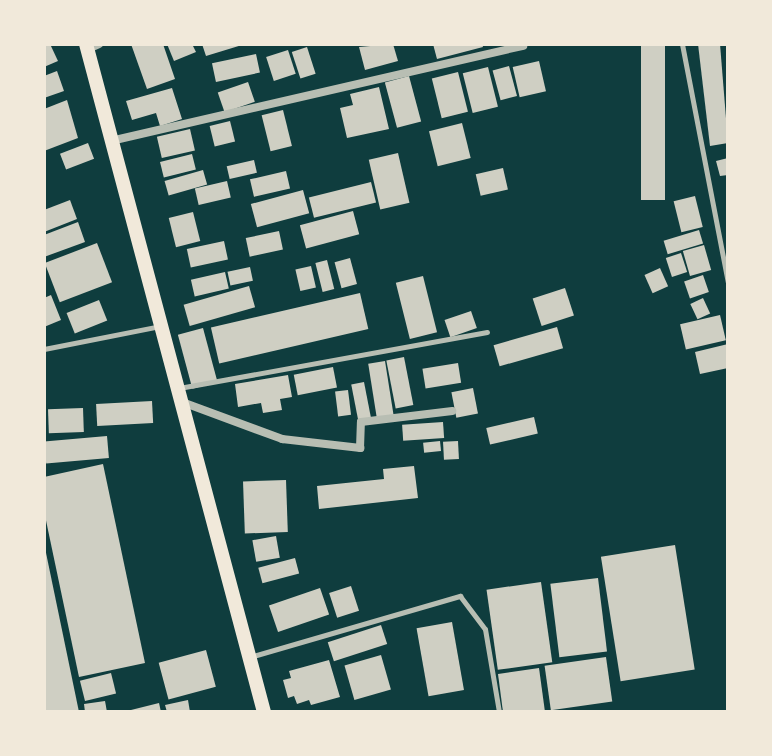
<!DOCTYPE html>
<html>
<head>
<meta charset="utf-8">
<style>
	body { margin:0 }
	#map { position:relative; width:772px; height:756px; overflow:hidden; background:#0f3d3e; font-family:Quicksand,sans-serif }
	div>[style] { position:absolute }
	.building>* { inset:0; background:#cfcfc3; transform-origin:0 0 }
	.service>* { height:5px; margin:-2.5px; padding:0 2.5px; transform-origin:2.5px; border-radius:2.5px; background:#b8beb3 }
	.minor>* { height:8px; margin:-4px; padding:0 4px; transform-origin:4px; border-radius:4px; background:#b8beb3 }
	.secondary>* { height:14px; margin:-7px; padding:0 7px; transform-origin:7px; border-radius:7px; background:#f1e9da }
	span { translate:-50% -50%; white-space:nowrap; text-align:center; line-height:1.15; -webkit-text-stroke:7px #f1e9da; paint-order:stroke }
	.frame { position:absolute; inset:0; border:46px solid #f1e9da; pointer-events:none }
</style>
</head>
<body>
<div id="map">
	<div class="building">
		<div style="clip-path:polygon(44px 44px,50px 44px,58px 61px,44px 67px)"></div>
		<div style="clip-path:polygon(131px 44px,163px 44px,175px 79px,147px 89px)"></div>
		<div style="clip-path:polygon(167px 44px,192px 44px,196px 52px,174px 61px)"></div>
		<div style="clip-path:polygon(202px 44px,242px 44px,242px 45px,206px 56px)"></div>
		<div style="clip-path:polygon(393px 44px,398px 61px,365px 70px,359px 47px)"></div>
		<div style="clip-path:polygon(433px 44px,482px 44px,483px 47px,437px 59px)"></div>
		<div style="left:641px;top:44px;width:24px;height:156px"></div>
		<div style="clip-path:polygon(698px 44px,720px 44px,728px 143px,710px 146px)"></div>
		<div style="left:307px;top:47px;width:28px;height:16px;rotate:72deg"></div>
		<div style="left:288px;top:50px;width:25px;height:23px;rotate:72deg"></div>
		<div style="left:256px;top:54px;width:19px;height:45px;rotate:78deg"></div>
		<div style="left:539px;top:61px;width:31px;height:27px;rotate:77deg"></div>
		<div style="left:509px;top:66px;width:31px;height:17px;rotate:75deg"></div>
		<div style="left:488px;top:67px;width:41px;height:26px;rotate:76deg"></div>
		<div style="clip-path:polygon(57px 71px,64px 91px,44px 98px,44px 76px)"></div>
		<div style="left:458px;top:72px;width:41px;height:27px;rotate:76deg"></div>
		<div style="left:409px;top:76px;width:47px;height:25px;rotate:75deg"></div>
		<div style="left:248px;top:82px;width:21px;height:32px;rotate:71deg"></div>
		<div style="clip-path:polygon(379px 87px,389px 129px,347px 138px,340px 108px,353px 105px,350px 94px)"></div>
		<div style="clip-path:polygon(172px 88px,182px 119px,160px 126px,156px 113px,132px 120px,126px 101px)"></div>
		<div style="clip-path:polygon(67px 100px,78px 138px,44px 151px,44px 109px)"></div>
		<div style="left:283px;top:110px;width:37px;height:22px;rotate:76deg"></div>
		<div style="left:230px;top:121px;width:21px;height:21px;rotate:76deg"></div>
		<div style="left:462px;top:123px;width:36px;height:34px;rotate:76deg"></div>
		<div style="left:190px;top:129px;width:22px;height:34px;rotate:77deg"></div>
		<div style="left:88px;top:143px;width:17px;height:30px;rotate:69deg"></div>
		<div style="left:398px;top:153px;width:51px;height:30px;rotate:77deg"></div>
		<div style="left:192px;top:154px;width:16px;height:33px;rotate:76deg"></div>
		<div style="clip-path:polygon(728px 158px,728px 175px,720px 176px,716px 161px)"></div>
		<div style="left:254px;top:160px;width:13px;height:28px;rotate:77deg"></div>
		<div style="left:503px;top:168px;width:22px;height:28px;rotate:77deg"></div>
		<div style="left:203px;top:170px;width:15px;height:40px;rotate:74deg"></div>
		<div style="left:286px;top:171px;width:18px;height:37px;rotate:77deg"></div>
		<div style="left:227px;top:181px;width:17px;height:33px;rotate:77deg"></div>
		<div style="left:371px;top:182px;width:21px;height:64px;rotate:76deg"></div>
		<div style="left:303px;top:190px;width:24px;height:54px;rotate:75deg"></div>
		<div style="left:695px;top:196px;width:32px;height:22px;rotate:76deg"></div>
		<div style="clip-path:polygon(70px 200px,77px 219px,44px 232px,44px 210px)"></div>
		<div style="left:353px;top:211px;width:24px;height:55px;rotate:75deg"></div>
		<div style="left:193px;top:212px;width:30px;height:25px;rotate:76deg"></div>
		<div style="clip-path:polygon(78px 222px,85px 242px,44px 257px,44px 235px)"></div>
		<div style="left:699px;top:230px;width:14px;height:37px;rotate:73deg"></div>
		<div style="left:279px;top:231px;width:19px;height:34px;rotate:78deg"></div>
		<div style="left:224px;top:241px;width:19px;height:38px;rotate:78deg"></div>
		<div style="left:97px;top:243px;width:42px;height:56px;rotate:69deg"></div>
		<div style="left:704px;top:245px;width:26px;height:22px;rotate:74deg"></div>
		<div style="left:681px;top:253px;width:20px;height:16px;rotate:72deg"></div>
		<div style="left:350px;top:258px;width:27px;height:16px;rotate:75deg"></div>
		<div style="left:327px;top:260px;width:30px;height:12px;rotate:76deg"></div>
		<div style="left:311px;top:266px;width:22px;height:16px;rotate:77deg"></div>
		<div style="left:250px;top:267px;width:14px;height:23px;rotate:78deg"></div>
		<div style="left:660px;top:268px;width:20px;height:17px;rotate:66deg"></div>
		<div style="left:225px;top:272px;width:17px;height:35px;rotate:77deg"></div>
		<div style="left:703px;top:275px;width:18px;height:20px;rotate:71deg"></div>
		<div style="left:423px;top:276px;width:58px;height:28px;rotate:76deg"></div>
		<div style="left:249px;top:286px;width:22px;height:68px;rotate:74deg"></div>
		<div style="left:565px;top:288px;width:29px;height:34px;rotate:72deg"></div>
		<div style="left:360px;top:293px;width:37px;height:153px;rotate:77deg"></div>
		<div style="clip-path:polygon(51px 295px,61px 320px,44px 327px,44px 298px)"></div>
		<div style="left:703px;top:298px;width:17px;height:14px;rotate:65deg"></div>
		<div style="left:99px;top:300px;width:22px;height:35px;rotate:68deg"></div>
		<div style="left:471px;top:311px;width:18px;height:28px;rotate:71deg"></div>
		<div style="left:720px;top:315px;width:26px;height:41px;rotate:77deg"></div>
		<div style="left:557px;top:327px;width:22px;height:66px;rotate:74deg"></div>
		<div style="left:203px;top:328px;width:56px;height:26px;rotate:75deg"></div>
		<div style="clip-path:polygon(728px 344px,728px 368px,700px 374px,695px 352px)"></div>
		<div style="left:404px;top:357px;width:49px;height:18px;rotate:79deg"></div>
		<div style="left:385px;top:361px;width:55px;height:17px;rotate:81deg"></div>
		<div style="left:458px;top:363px;width:20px;height:36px;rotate:81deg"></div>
		<div style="left:333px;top:367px;width:21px;height:40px;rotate:79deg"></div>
		<div style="clip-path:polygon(288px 375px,292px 397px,280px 399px,282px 410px,263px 413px,261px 403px,238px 407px,235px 384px)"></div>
		<div style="left:364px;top:382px;width:37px;height:13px;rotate:79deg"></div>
		<div style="left:473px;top:388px;width:26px;height:22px;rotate:79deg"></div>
		<div style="left:348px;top:390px;width:25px;height:13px;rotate:83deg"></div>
		<div style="left:152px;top:401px;width:22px;height:56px;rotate:87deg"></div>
		<div style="left:83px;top:408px;width:24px;height:35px;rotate:88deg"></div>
		<div style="left:534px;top:417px;width:17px;height:49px;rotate:77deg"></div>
		<div style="left:443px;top:422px;width:16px;height:41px;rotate:86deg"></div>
		<div style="left:107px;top:436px;width:22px;height:63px;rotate:85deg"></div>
		<div style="left:440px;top:441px;width:10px;height:17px;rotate:84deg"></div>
		<div style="left:458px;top:441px;width:18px;height:15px;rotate:87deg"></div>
		<div style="clip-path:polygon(103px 464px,145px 663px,79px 677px,44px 511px,44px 477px)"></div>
		<div style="clip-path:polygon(414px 466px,418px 498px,319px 509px,317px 486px,384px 479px,383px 469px)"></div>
		<div style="left:286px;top:480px;width:52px;height:43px;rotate:88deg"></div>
		<div style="left:276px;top:536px;width:22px;height:24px;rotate:80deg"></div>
		<div style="left:675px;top:545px;width:126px;height:75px;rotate:81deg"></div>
		<div style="clip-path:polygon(45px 548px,79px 712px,44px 712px)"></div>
		<div style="left:295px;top:558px;width:16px;height:38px;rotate:75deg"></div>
		<div style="left:598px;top:578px;width:74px;height:48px;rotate:83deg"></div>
		<div style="left:541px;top:582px;width:81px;height:55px;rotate:82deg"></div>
		<div style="left:351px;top:586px;width:26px;height:23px;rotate:72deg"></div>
		<div style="left:320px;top:588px;width:28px;height:54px;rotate:71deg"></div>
		<div style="left:452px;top:622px;width:69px;height:36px;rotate:80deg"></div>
		<div style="left:381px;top:625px;width:20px;height:56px;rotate:72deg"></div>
		<div style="left:206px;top:650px;width:38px;height:49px;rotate:75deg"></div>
		<div style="left:381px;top:655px;width:36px;height:38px;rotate:74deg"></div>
		<div style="left:606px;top:657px;width:45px;height:62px;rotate:82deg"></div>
		<div style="clip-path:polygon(329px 660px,340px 697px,311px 705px,309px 700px,297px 704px,294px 696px,288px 698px,283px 680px,291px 678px,289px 671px)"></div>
		<div style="clip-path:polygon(539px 668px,545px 712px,503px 712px,498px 674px)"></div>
		<div style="left:111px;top:673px;width:21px;height:32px;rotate:76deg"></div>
		<div style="clip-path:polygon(188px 700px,190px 712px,167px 712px,165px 705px)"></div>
		<div style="clip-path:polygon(105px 701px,107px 712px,85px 712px,84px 704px)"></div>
		<div style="clip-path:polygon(159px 703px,161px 712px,127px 712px,127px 711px)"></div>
	</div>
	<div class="service">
		<div style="left:682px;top:44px;width:243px;rotate:79.1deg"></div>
		<div style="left:44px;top:349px;width:118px;rotate:-11.2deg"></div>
		<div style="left:179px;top:388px;width:313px;rotate:-10.3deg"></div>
		<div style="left:253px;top:656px;width:216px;rotate:-16.2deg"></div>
		<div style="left:460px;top:596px;width:41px;rotate:52.9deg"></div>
		<div style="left:485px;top:629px;width:84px;rotate:80.4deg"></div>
	</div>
	<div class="minor">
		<div style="left:88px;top:49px;width:12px;rotate:-24deg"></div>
		<div style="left:115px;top:140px;width:419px;rotate:-13deg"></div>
		<div style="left:182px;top:402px;width:107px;rotate:20.3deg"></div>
		<div style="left:282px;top:439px;width:79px;rotate:6.6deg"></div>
		<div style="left:360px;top:448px;width:26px;rotate:-88deg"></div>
		<div style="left:361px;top:422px;width:92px;rotate:-6.9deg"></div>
	</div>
	<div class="secondary">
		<div style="left:86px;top:44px;width:691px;rotate:75.08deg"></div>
	</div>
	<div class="frame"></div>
</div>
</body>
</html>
